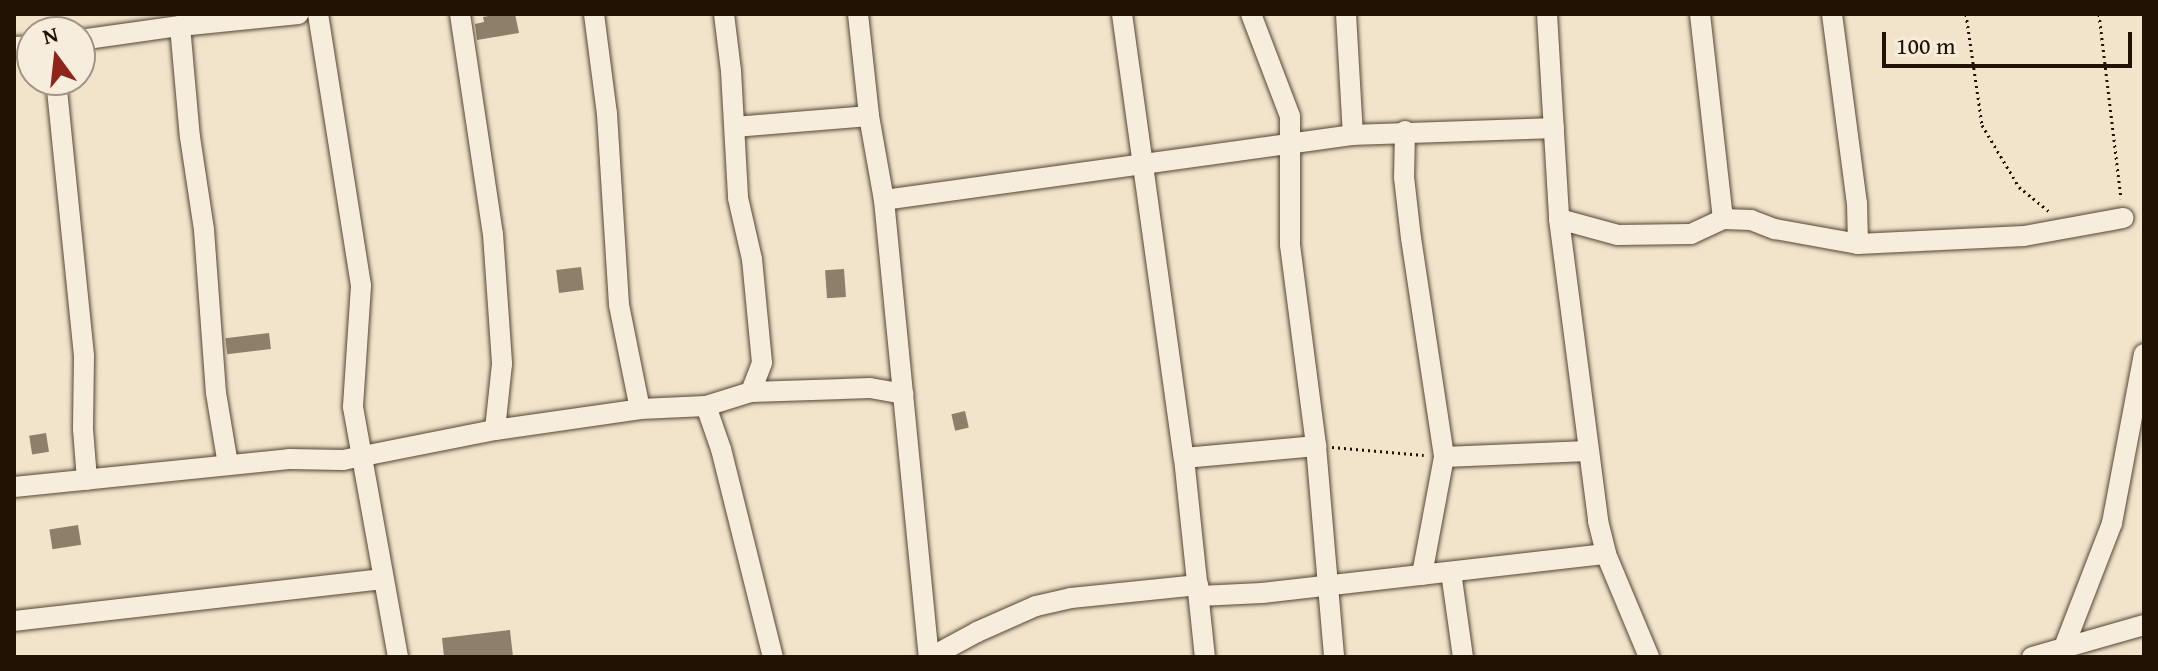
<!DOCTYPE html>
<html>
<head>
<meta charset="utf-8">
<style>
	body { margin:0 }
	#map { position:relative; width:2158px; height:671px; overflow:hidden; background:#f2e4cb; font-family:"Gentium Book Plus",serif }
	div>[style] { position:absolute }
	.building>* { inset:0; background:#8e7f6b; transform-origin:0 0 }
	.path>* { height:3px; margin-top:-1.5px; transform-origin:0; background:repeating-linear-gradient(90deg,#221203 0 2px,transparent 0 6px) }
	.roads { filter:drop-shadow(0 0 2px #564635) drop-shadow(0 0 2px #564635) }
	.minor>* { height:20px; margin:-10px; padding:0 10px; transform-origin:10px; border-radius:10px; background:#f7eddd }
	span { translate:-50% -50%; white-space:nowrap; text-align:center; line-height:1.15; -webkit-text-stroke:6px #f7eddd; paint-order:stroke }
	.frame { position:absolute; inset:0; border:16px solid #221203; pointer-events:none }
	.north { position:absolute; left:16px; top:16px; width:80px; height:80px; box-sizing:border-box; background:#f7eddd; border:2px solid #a29586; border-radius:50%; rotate:345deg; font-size:22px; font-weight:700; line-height:32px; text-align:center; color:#221203 }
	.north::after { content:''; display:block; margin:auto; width:28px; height:36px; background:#8f2418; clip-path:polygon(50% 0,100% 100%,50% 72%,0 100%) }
	.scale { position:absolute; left:1882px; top:32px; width:250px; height:36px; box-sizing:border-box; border:4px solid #221203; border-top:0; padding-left:10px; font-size:24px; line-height:28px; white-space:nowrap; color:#221203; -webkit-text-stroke:6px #f7eddd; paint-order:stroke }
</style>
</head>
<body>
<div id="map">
	<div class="building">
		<div style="clip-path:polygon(500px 14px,515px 14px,519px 33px,477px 40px,475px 24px,484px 22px,483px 17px)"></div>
		<div style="left:581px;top:267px;width:23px;height:25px;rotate:83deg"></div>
		<div style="left:844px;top:269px;width:28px;height:19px;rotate:86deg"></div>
		<div style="left:269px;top:333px;width:16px;height:44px;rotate:83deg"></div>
		<div style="left:965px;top:411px;width:17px;height:14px;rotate:77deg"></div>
		<div style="left:46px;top:433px;width:19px;height:17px;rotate:81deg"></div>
		<div style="left:78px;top:525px;width:20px;height:29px;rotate:81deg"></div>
		<div style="clip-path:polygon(510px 630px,513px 657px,444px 657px,442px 638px)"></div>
	</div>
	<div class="path">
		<div style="left:1966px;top:14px;width:112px;rotate:81.8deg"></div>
		<div style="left:1982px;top:125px;width:72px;rotate:59.2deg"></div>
		<div style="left:2019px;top:187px;width:38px;rotate:39deg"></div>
		<div style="left:2099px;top:14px;width:186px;rotate:83.2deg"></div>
		<div style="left:1332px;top:447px;width:92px;rotate:5deg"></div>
	</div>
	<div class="roads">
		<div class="minor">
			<div style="left:318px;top:14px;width:275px;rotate:81deg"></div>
			<div style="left:361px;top:286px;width:121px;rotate:93.8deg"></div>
			<div style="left:353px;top:407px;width:254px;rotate:79.8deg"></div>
			<div style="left:460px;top:14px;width:222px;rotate:81.5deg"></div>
			<div style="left:493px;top:234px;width:130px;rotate:86deg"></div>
			<div style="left:502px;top:364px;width:66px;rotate:96.1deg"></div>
			<div style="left:594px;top:14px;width:101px;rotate:82.6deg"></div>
			<div style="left:607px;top:114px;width:191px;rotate:86.4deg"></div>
			<div style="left:619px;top:305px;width:106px;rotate:78.6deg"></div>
			<div style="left:724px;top:14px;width:57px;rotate:83deg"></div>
			<div style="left:731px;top:71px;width:127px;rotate:86.8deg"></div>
			<div style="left:738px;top:198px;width:63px;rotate:77.1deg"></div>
			<div style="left:752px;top:259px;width:104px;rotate:84.5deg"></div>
			<div style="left:762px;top:363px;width:31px;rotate:111deg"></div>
			<div style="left:858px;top:14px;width:103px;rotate:83.8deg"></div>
			<div style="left:869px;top:116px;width:85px;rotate:79.9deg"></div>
			<div style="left:884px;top:200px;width:459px;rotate:84.4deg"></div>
			<div style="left:1122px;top:14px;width:448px;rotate:82.1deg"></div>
			<div style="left:1184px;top:458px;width:200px;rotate:84deg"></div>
			<div style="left:1251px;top:14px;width:109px;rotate:69.1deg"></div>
			<div style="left:1290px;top:116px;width:129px;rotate:90deg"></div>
			<div style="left:1290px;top:245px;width:203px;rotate:82.6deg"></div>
			<div style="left:1316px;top:446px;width:212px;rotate:85.1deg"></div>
			<div style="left:1346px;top:14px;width:121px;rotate:86.7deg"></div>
			<div style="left:1547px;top:14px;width:205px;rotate:86.6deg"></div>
			<div style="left:1559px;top:219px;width:305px;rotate:82.6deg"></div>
			<div style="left:1598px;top:521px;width:34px;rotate:76deg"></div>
			<div style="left:1606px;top:554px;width:112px;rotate:67.3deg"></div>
			<div style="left:1700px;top:14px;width:206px;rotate:83.6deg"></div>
			<div style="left:1832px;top:14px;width:191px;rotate:82.5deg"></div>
			<div style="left:1857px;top:203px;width:41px;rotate:88.6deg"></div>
			<div style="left:180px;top:26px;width:119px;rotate:-5.8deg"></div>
			<div style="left:80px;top:40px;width:101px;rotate:-8deg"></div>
			<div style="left:180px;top:26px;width:111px;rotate:84.9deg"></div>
			<div style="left:190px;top:137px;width:94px;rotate:81.4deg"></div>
			<div style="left:204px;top:230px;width:163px;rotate:85.8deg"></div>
			<div style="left:216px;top:393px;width:73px;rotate:80.5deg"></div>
			<div style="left:14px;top:47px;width:18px;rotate:-3deg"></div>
			<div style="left:56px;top:80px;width:277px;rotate:84.2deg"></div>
			<div style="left:84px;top:356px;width:73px;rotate:90.8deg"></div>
			<div style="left:83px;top:429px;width:51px;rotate:85.5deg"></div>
			<div style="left:735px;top:127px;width:134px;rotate:-4.7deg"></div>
			<div style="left:1405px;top:131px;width:46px;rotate:91.2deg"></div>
			<div style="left:1404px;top:177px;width:61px;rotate:83.5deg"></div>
			<div style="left:1411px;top:238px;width:221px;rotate:81.4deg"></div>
			<div style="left:1444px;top:457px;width:120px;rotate:100.6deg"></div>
			<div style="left:884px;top:200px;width:473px;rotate:-7.9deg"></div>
			<div style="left:1353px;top:135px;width:201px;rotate:-2deg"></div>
			<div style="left:1559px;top:219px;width:61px;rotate:15.2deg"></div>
			<div style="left:1618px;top:235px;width:73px;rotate:-0.8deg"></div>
			<div style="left:1691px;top:234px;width:35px;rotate:-25deg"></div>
			<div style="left:1723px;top:219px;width:28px;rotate:2deg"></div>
			<div style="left:1751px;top:220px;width:26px;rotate:21deg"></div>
			<div style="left:1775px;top:229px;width:84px;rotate:10.2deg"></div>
			<div style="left:1858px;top:244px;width:166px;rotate:-2.8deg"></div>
			<div style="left:2024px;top:236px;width:101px;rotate:-10.3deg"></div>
			<div style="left:706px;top:406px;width:46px;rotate:70.8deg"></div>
			<div style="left:721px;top:449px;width:214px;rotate:76deg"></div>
			<div style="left:1444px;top:457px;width:144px;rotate:-2.4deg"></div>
			<div style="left:1184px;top:458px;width:133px;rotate:-5.2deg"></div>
			<div style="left:14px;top:487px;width:276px;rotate:-5.8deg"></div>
			<div style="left:289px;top:459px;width:54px;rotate:1.1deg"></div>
			<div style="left:343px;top:460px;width:155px;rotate:-11.2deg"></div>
			<div style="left:495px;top:430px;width:147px;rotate:-8.2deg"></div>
			<div style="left:640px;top:409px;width:66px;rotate:-2.6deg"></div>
			<div style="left:706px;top:406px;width:47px;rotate:-17.3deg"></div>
			<div style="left:751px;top:392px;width:119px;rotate:-1.9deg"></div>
			<div style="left:870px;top:388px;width:34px;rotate:10deg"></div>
			<div style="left:1451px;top:572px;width:86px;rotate:82deg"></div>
			<div style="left:1199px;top:596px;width:63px;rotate:-2.7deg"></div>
			<div style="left:1262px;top:593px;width:346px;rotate:-6.5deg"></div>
			<div style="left:14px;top:621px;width:370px;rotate:-6.5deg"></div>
			<div style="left:2064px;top:647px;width:133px;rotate:-68.8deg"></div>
			<div style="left:2112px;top:523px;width:172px;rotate:-79.3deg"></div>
			<div style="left:931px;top:657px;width:52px;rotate:-28.5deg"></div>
			<div style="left:977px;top:632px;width:64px;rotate:-23.8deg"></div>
			<div style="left:1036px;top:606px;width:36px;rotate:-13deg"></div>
			<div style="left:1071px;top:598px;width:128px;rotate:-5.8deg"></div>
			<div style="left:2032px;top:657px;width:116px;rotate:-15.9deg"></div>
		</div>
	</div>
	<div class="frame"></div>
	<div class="north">N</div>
	<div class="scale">100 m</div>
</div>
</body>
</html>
